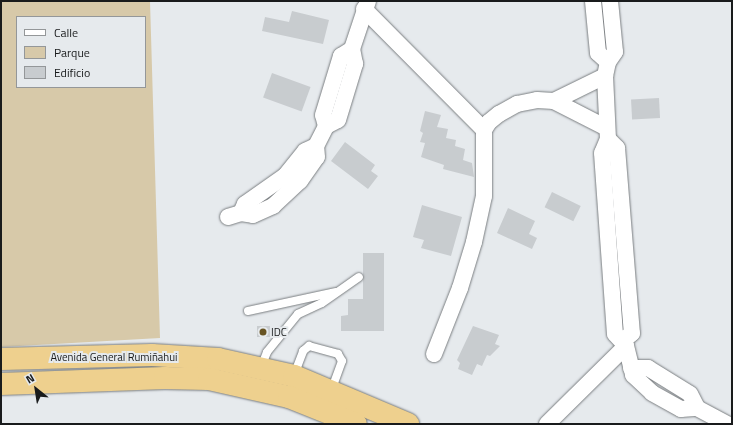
<!DOCTYPE html>
<html>
<head>
<meta charset="utf-8">
<style>
	body { margin:0 }
	#map { position:relative; width:733px; height:425px; overflow:hidden; background:#e6eaed; font-family:"Titillium Web",sans-serif }
	div>[style] { position:absolute }
	.green>* { inset:0; background:#d7c9a9 }
	.building>* { inset:0; background:#c8cccf; transform-origin:0 0 }
	.roads { filter:drop-shadow(0 0 1px #7a7e81) drop-shadow(0 0 1px #7a7e81) }
	.service>* { height:8px; margin:-4px; padding:0 4px; transform-origin:4px; border-radius:4px; background:#fff }
	.minor>* { height:16px; margin:-8px; padding:0 8px; transform-origin:8px; border-radius:8px; background:#fff }
	.trunk>* { height:22px; margin:-11px; padding:0 11px; transform-origin:11px; border-radius:11px; background:#eed08e }
	.dots>* { width:11px; height:11px; translate:-50% -50%; box-sizing:border-box; border:2px solid #e6eaed; border-radius:50% }
	span { translate:-50% -50%; white-space:nowrap; text-align:center; line-height:1.15; -webkit-text-stroke:4px #e6eaed; paint-order:stroke }
	.poi-label { font-size:11px; color:#191b1c }
	.left { translate:0 -50%; text-align:left }
	.street-label { font-size:11px; color:#191b1c }
	.frame { position:absolute; inset:0; border:2px solid #191b1c; pointer-events:none }
	.legend { position:absolute; left:16px; top:16px; width:130px; height:72px; box-sizing:border-box; background:#e6eaed; border:1px solid #949799; margin:0; padding:5px 7px; list-style:none; font-size:12px; color:#191b1c }
	.legend li { display:flex; align-items:center; gap:8px; height:20px }
	.legend b { width:20px; border:1px solid #949799 }
	.north { position:absolute; left:16px; top:369px; width:40px; height:40px; -webkit-text-stroke:3px #e6eaed; paint-order:stroke; rotate:330deg; font-size:11px; font-weight:700; line-height:16px; text-align:center; color:#191b1c }
	.north::after { content:''; display:block; margin:auto; width:14px; height:18px; background:#191b1c; clip-path:polygon(50% 0,100% 100%,50% 72%,0 100%) }
</style>
</head>
<body>
<div id="map">
	<div class="green">
		<div style="clip-path:polygon(evenodd,1px 1px,150px 1px,160px 338px,1px 347px,1px 1px,17px 17px,145px 17px,145px 87px,17px 87px,17px 17px)"></div>
	</div>
	<div class="building">
		<div style="clip-path:polygon(292px 11px,329px 20px,323px 44px,262px 31px,265px 17px,289px 22px)"></div>
		<div style="left:272px;top:73px;width:41px;height:26px;rotate:20deg"></div>
		<div style="left:659px;top:98px;width:20px;height:28px;rotate:87deg"></div>
		<div style="clip-path:polygon(425px 111px,441px 115px,437px 127px,448px 129px,446px 138px,456px 140px,455px 146px,465px 149px,463px 160px,472px 163px,474px 177px,443px 169px,444px 165px,421px 157px,425px 143px,420px 142px,423px 133px,420px 131px)"></div>
		<div style="clip-path:polygon(345px 142px,375px 165px,371px 171px,378px 176px,368px 189px,331px 161px)"></div>
		<div style="left:552px;top:192px;width:32px;height:17px;rotate:26deg"></div>
		<div style="clip-path:polygon(422px 205px,462px 217px,451px 256px,421px 248px,424px 240px,413px 237px)"></div>
		<div style="clip-path:polygon(508px 208px,535px 221px,529px 234px,537px 238px,532px 249px,497px 233px)"></div>
		<div style="clip-path:polygon(363px 253px,384px 253px,384px 331px,341px 331px,341px 316px,348px 315px,348px 299px,363px 299px)"></div>
		<div style="left:257px;top:326px;width:13px;height:11px"></div>
		<div style="clip-path:polygon(473px 326px,499px 335px,495px 344px,500px 346px,490px 356px,487px 355px,482px 366px,477px 364px,472px 375px,458px 369px,460px 363px,457px 360px)"></div>
	</div>
	<div class="roads">
		<div class="service">
			<div style="left:248px;top:311px;width:89px;rotate:-12.3deg"></div>
			<div style="left:261px;top:367px;width:16px;rotate:-68deg"></div>
			<div style="left:267px;top:352px;width:49px;rotate:-50.8deg"></div>
			<div style="left:298px;top:314px;width:26px;rotate:-25deg"></div>
			<div style="left:322px;top:303px;width:45px;rotate:-35.1deg"></div>
			<div style="left:294px;top:375px;width:26px;rotate:-69deg"></div>
			<div style="left:303px;top:351px;width:8px;rotate:-40deg"></div>
			<div style="left:309px;top:346px;width:30px;rotate:15deg"></div>
			<div style="left:338px;top:354px;width:8px;rotate:60deg"></div>
			<div style="left:342px;top:361px;width:32px;rotate:110deg"></div>
		</div>
		<div class="minor">
			<div style="left:593px;top:1px;width:52px;rotate:84.5deg"></div>
			<div style="left:598px;top:53px;width:13px;rotate:42deg"></div>
			<div style="left:610px;top:1px;width:51px;rotate:84.4deg"></div>
			<div style="left:615px;top:52px;width:12px;rotate:125deg"></div>
			<div style="left:608px;top:62px;width:14px;rotate:102deg"></div>
			<div style="left:605px;top:76px;width:63px;rotate:87.3deg"></div>
			<div style="left:608px;top:139px;width:15px;rotate:113deg"></div>
			<div style="left:602px;top:153px;width:181px;rotate:85.9deg"></div>
			<div style="left:615px;top:334px;width:16px;rotate:47deg"></div>
			<div style="left:626px;top:346px;width:30px;rotate:76deg"></div>
			<div style="left:633px;top:375px;width:26px;rotate:43deg"></div>
			<div style="left:652px;top:393px;width:33px;rotate:29deg"></div>
			<div style="left:681px;top:409px;width:16px;rotate:-4deg"></div>
			<div style="left:697px;top:408px;width:34px;rotate:28deg"></div>
			<div style="left:364px;top:9px;width:170px;rotate:45.2deg"></div>
			<div style="left:484px;top:130px;width:66px;rotate:90deg"></div>
			<div style="left:484px;top:196px;width:47px;rotate:102.3deg"></div>
			<div style="left:474px;top:242px;width:48px;rotate:106.9deg"></div>
			<div style="left:460px;top:288px;width:71px;rotate:111.5deg"></div>
			<div style="left:554px;top:101px;width:57px;rotate:-26.1deg"></div>
			<div style="left:326px;top:126px;width:11px;rotate:-105deg"></div>
			<div style="left:323px;top:115px;width:62px;rotate:-73deg"></div>
			<div style="left:341px;top:56px;width:13px;rotate:-32deg"></div>
			<div style="left:484px;top:130px;width:9px;rotate:-58deg"></div>
			<div style="left:489px;top:122px;width:13px;rotate:-39deg"></div>
			<div style="left:499px;top:114px;width:21px;rotate:-29deg"></div>
			<div style="left:517px;top:104px;width:20px;rotate:-11deg"></div>
			<div style="left:537px;top:100px;width:17px;rotate:3deg"></div>
			<div style="left:554px;top:101px;width:59px;rotate:27deg"></div>
			<div style="left:608px;top:139px;width:13px;rotate:45deg"></div>
			<div style="left:617px;top:148px;width:186px;rotate:85.4deg"></div>
			<div style="left:632px;top:333px;width:12px;rotate:138deg"></div>
			<div style="left:241px;top:213px;width:10px;rotate:-66deg"></div>
			<div style="left:245px;top:204px;width:49px;rotate:-35deg"></div>
			<div style="left:285px;top:176px;width:32px;rotate:-51deg"></div>
			<div style="left:305px;top:151px;width:12px;rotate:-24deg"></div>
			<div style="left:228px;top:217px;width:14px;rotate:-17deg"></div>
			<div style="left:241px;top:213px;width:12px;rotate:9deg"></div>
			<div style="left:253px;top:215px;width:22px;rotate:-24deg"></div>
			<div style="left:273px;top:206px;width:37px;rotate:-43deg"></div>
			<div style="left:300px;top:181px;width:29px;rotate:-55deg"></div>
			<div style="left:317px;top:157px;width:11px;rotate:-95deg"></div>
			<div style="left:316px;top:146px;width:22px;rotate:-63deg"></div>
			<div style="left:326px;top:126px;width:13px;rotate:-27deg"></div>
			<div style="left:338px;top:120px;width:59px;rotate:-73.1deg"></div>
			<div style="left:355px;top:64px;width:15px;rotate:-101deg"></div>
			<div style="left:352px;top:49px;width:51px;rotate:-71.6deg"></div>
			<div style="left:631px;top:368px;width:17px"></div>
			<div style="left:648px;top:368px;width:49px;rotate:31.8deg"></div>
			<div style="left:690px;top:394px;width:16px;rotate:63deg"></div>
			<div style="left:547px;top:424px;width:111px;rotate:-44.6deg"></div>
		</div>
		<div class="trunk">
			<div style="left:1px;top:359px;width:151px;rotate:-1.5deg"></div>
			<div style="left:152px;top:355px;width:66px;rotate:3.5deg"></div>
			<div style="left:218px;top:359px;width:78px;rotate:12.6deg"></div>
			<div style="left:294px;top:376px;width:124px;rotate:22.8deg"></div>
			<div style="left:1px;top:384px;width:164px;rotate:-2.1deg"></div>
			<div style="left:165px;top:378px;width:44px;rotate:1.3deg"></div>
			<div style="left:209px;top:379px;width:82px;rotate:12.7deg"></div>
			<div style="left:289px;top:397px;width:72px;rotate:21.9deg"></div>
		</div>
	</div>
	<div class="dots">
		<div style="left:263px;top:332px;background:#685423"></div>
	</div>
	<div class="poi-label">
		<span class="left" style="left:271px;top:332px">IDC</span>
	</div>
	<div class="street-label">
		<span style="left:114px;top:357px">Avenida General Rumiñahui</span>
	</div>
	<div class="frame"></div>
	<ul class="legend">
	<li><b style="height:5px;background:#fff"></b>Calle</li>
	<li><b style="height:11px;background:#d7c9a9"></b>Parque</li>
	<li><b style="height:11px;background:#c8cccf"></b>Edificio</li>
	</ul>
	<div class="north">N</div>
</div>
</body>
</html>
